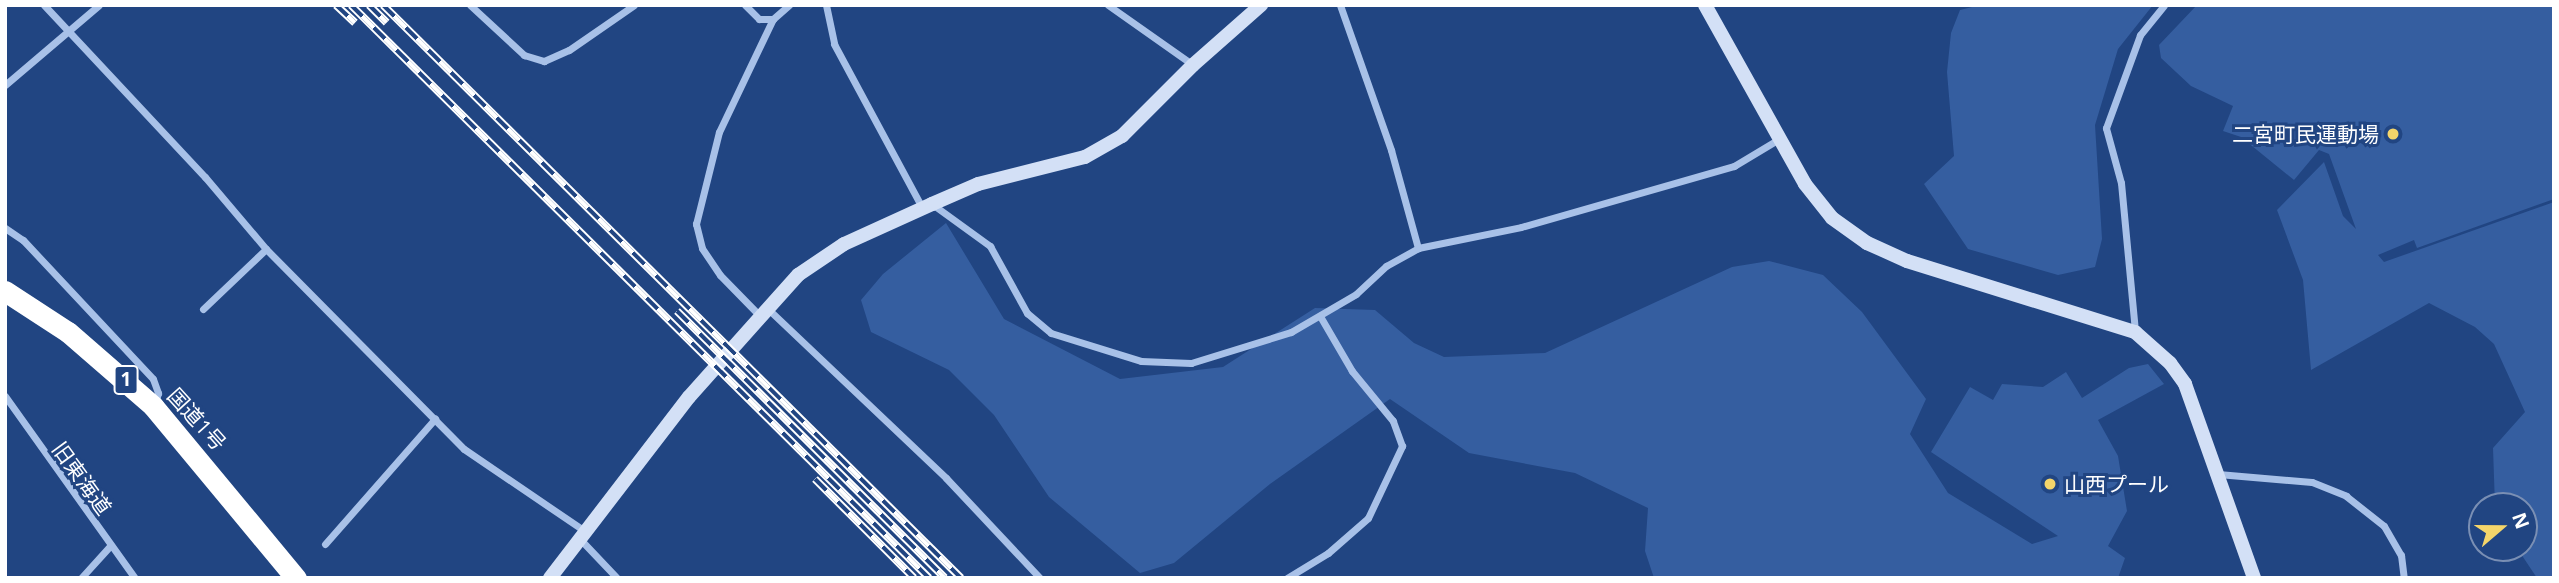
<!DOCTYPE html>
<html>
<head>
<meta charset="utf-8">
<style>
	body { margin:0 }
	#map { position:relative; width:2559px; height:583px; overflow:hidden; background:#214582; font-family:"Open Sans","Noto Sans JP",sans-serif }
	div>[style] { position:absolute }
	.green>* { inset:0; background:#355ea0 }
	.street>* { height:7px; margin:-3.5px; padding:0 3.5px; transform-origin:3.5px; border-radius:3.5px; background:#a8c1e8 }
	.secondary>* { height:14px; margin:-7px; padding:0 7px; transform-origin:7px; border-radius:7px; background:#d3e0f6 }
	.highway>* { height:21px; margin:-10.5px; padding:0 10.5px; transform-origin:10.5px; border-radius:10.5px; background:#fff }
	.rail>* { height:8px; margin-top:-4px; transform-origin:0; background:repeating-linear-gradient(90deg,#214582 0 16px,#fff 0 32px); box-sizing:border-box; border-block:2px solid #fff }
	.dots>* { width:19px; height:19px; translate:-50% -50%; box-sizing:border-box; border:4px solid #214582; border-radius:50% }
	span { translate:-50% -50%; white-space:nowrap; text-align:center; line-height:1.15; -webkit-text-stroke:6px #214582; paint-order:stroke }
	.shield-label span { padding:2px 5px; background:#214582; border:2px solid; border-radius:5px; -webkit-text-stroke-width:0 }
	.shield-label { font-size:19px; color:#fff; font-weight:700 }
	.poi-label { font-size:21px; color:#fff }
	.right { translate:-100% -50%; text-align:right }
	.left { translate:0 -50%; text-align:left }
	.street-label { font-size:21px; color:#fff }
	.frame { position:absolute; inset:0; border:7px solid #fff; pointer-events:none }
	.north { position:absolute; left:2468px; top:492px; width:70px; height:70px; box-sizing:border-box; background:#214582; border:2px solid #7a8fb4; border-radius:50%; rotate:70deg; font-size:19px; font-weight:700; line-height:28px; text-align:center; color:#fff }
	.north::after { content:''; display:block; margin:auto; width:24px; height:32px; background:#f4d56a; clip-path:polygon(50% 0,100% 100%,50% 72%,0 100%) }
</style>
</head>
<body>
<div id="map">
	<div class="green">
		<div style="clip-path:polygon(1980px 5px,2153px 5px,2118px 49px,2095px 125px,2102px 239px,2095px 267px,2058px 275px,1968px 249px,1924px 184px,1954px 156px,1947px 72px,1951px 33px,1960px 10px)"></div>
		<div style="clip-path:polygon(2197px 5px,2554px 5px,2554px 199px,2417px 248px,2414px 240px,2378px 255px,2384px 262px,2554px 202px,2554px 578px,2537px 578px,2517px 548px,2524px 548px,2524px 506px,2495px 506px,2493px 448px,2525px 412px,2494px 344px,2475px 327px,2429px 303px,2311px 370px,2303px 280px,2277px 210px,2324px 162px,2343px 216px,2356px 229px,2329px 154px,2319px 150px,2294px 180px,2241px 137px,2223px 131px,2233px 106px,2191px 86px,2161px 58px,2159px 45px)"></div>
		<div style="clip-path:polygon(946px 223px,1004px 319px,1120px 379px,1223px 367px,1315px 308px,1375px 310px,1414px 343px,1444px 357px,1545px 353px,1732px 267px,1769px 261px,1823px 275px,1862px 312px,1926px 399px,1910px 434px,1948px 493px,2032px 544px,2058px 536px,1931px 452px,1970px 387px,1993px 400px,2002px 384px,2043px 387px,2066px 372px,2082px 398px,2129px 368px,2148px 364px,2164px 384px,2098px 420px,2118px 456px,2127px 511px,2108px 546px,2125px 558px,2118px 578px,1654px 578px,1645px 551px,1648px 508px,1575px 473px,1469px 453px,1390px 399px,1270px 484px,1174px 563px,1140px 573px,1049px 497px,994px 415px,949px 370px,871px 332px,861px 300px,883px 274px)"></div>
	</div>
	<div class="street">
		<div style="left:44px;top:5px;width:236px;rotate:46.9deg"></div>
		<div style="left:205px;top:177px;width:94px;rotate:49.7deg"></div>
		<div style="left:266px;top:249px;width:281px;rotate:45.3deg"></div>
		<div style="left:464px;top:449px;width:144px;rotate:34.2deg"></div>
		<div style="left:470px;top:5px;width:74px;rotate:42.8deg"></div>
		<div style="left:524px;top:55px;width:21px;rotate:17deg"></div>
		<div style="left:544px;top:61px;width:27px;rotate:-24deg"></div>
		<div style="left:569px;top:50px;width:79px;rotate:-34.7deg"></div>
		<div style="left:745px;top:5px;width:20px;rotate:45deg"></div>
		<div style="left:759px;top:19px;width:14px"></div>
		<div style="left:773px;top:19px;width:21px;rotate:-41deg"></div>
		<div style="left:826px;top:5px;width:40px;rotate:78deg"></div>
		<div style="left:834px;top:44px;width:187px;rotate:61.7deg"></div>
		<div style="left:1108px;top:5px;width:104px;rotate:35.2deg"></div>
		<div style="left:1340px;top:5px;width:154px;rotate:70.6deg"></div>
		<div style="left:1391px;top:150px;width:102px;rotate:74.6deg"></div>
		<div style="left:5px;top:85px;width:123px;rotate:-40.4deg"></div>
		<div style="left:932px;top:204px;width:72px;rotate:35.9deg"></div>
		<div style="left:990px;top:246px;width:77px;rotate:61.1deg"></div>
		<div style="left:1027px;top:313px;width:31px;rotate:40deg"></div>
		<div style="left:1051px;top:333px;width:94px;rotate:17.3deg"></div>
		<div style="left:1141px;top:361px;width:50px;rotate:2.3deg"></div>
		<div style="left:1191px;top:363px;width:105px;rotate:-17.2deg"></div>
		<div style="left:1291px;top:332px;width:75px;rotate:-30.3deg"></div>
		<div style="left:1356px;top:294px;width:41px;rotate:-43deg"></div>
		<div style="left:1386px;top:266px;width:37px;rotate:-29deg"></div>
		<div style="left:1418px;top:248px;width:105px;rotate:-11.5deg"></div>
		<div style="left:1521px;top:227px;width:222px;rotate:-16deg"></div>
		<div style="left:1734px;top:166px;width:52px;rotate:-31deg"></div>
		<div style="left:5px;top:228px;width:22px;rotate:34deg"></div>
		<div style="left:23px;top:240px;width:190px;rotate:46.9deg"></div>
		<div style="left:153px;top:379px;width:15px;rotate:70deg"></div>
		<div style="left:158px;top:393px;width:10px;rotate:107deg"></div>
		<div style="left:767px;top:308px;width:247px;rotate:43.5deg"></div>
		<div style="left:946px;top:478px;width:137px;rotate:46.8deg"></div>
		<div style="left:203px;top:309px;width:87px;rotate:-43.6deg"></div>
		<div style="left:760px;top:316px;width:57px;rotate:-134.3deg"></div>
		<div style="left:720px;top:275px;width:32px;rotate:-124deg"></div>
		<div style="left:702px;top:248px;width:25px;rotate:-104deg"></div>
		<div style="left:696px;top:224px;width:95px;rotate:-76deg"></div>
		<div style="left:719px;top:132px;width:125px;rotate:-64.5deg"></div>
		<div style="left:2135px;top:331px;width:149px;rotate:-95.4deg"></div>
		<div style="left:2121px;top:183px;width:57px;rotate:-105.3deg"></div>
		<div style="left:2106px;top:128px;width:99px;rotate:-69.9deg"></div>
		<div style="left:2140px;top:35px;width:38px;rotate:-51deg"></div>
		<div style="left:5px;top:396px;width:224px;rotate:54.5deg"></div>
		<div style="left:2218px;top:474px;width:94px;rotate:4.9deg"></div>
		<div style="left:2312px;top:482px;width:37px;rotate:22deg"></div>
		<div style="left:2346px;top:496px;width:48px;rotate:38.3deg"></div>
		<div style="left:2384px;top:526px;width:34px;rotate:60deg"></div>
		<div style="left:2401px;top:555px;width:23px;rotate:83deg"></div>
		<div style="left:579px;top:538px;width:55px;rotate:46.5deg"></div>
		<div style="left:325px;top:544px;width:167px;rotate:-48.7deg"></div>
		<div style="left:81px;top:578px;width:43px;rotate:-47.8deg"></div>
		<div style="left:1287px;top:578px;width:48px;rotate:-31.4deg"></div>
		<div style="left:1328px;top:553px;width:53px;rotate:-41.2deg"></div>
		<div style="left:1368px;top:518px;width:80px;rotate:-64.7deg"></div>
		<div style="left:1402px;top:446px;width:27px;rotate:-110deg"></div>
		<div style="left:1393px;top:421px;width:65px;rotate:-129.4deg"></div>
		<div style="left:1352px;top:371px;width:64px;rotate:-120.2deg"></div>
	</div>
	<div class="secondary">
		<div style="left:1705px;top:5px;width:205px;rotate:60.8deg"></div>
		<div style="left:1805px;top:184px;width:43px;rotate:51.5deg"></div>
		<div style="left:1832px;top:218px;width:43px;rotate:35.5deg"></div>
		<div style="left:1867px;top:243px;width:44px;rotate:24.2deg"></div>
		<div style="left:1907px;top:261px;width:239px;rotate:17.3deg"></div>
		<div style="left:2135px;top:332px;width:47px;rotate:41.5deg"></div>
		<div style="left:2170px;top:363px;width:26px;rotate:54deg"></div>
		<div style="left:2185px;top:384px;width:206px;rotate:70.4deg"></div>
		<div style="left:550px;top:578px;width:228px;rotate:-52.5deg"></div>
		<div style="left:689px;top:397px;width:164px;rotate:-48.2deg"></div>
		<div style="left:798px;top:275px;width:55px;rotate:-34deg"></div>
		<div style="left:844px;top:244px;width:97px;rotate:-24.4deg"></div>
		<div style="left:932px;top:204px;width:50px;rotate:-23.5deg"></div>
		<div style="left:978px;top:184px;width:110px;rotate:-14.2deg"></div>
		<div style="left:1085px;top:157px;width:43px;rotate:-29.6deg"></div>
		<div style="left:1122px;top:136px;width:100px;rotate:-45deg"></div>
		<div style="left:1193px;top:65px;width:91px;rotate:-41.4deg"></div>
	</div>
	<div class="highway">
		<div style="left:5px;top:291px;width:75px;rotate:33.1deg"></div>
		<div style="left:68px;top:332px;width:113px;rotate:41deg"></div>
		<div style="left:153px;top:406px;width:224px;rotate:50.3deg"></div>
	</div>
	<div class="rail">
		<div style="left:336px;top:5px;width:26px;rotate:43deg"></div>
		<div style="left:351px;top:5px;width:814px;rotate:44.75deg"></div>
		<div style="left:369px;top:5px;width:25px;rotate:45deg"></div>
		<div style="left:383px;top:5px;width:814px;rotate:44.75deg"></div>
		<div style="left:677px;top:311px;width:378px;rotate:44.9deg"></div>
		<div style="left:815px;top:479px;width:140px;rotate:45deg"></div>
	</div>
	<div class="dots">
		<div style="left:2393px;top:134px;background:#f4d56a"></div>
		<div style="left:2050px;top:484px;background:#f4d56a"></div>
	</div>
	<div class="shield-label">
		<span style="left:126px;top:380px">1</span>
	</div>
	<div class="poi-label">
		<span class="right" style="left:2379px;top:134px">二宮町民運動場</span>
		<span class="left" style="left:2064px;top:484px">山西プール</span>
	</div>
	<div class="street-label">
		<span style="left:197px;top:419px;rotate:48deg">国道1号</span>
		<span style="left:82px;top:478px;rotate:54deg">旧東海道</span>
	</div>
	<div class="frame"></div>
	<div class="north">N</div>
</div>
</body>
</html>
